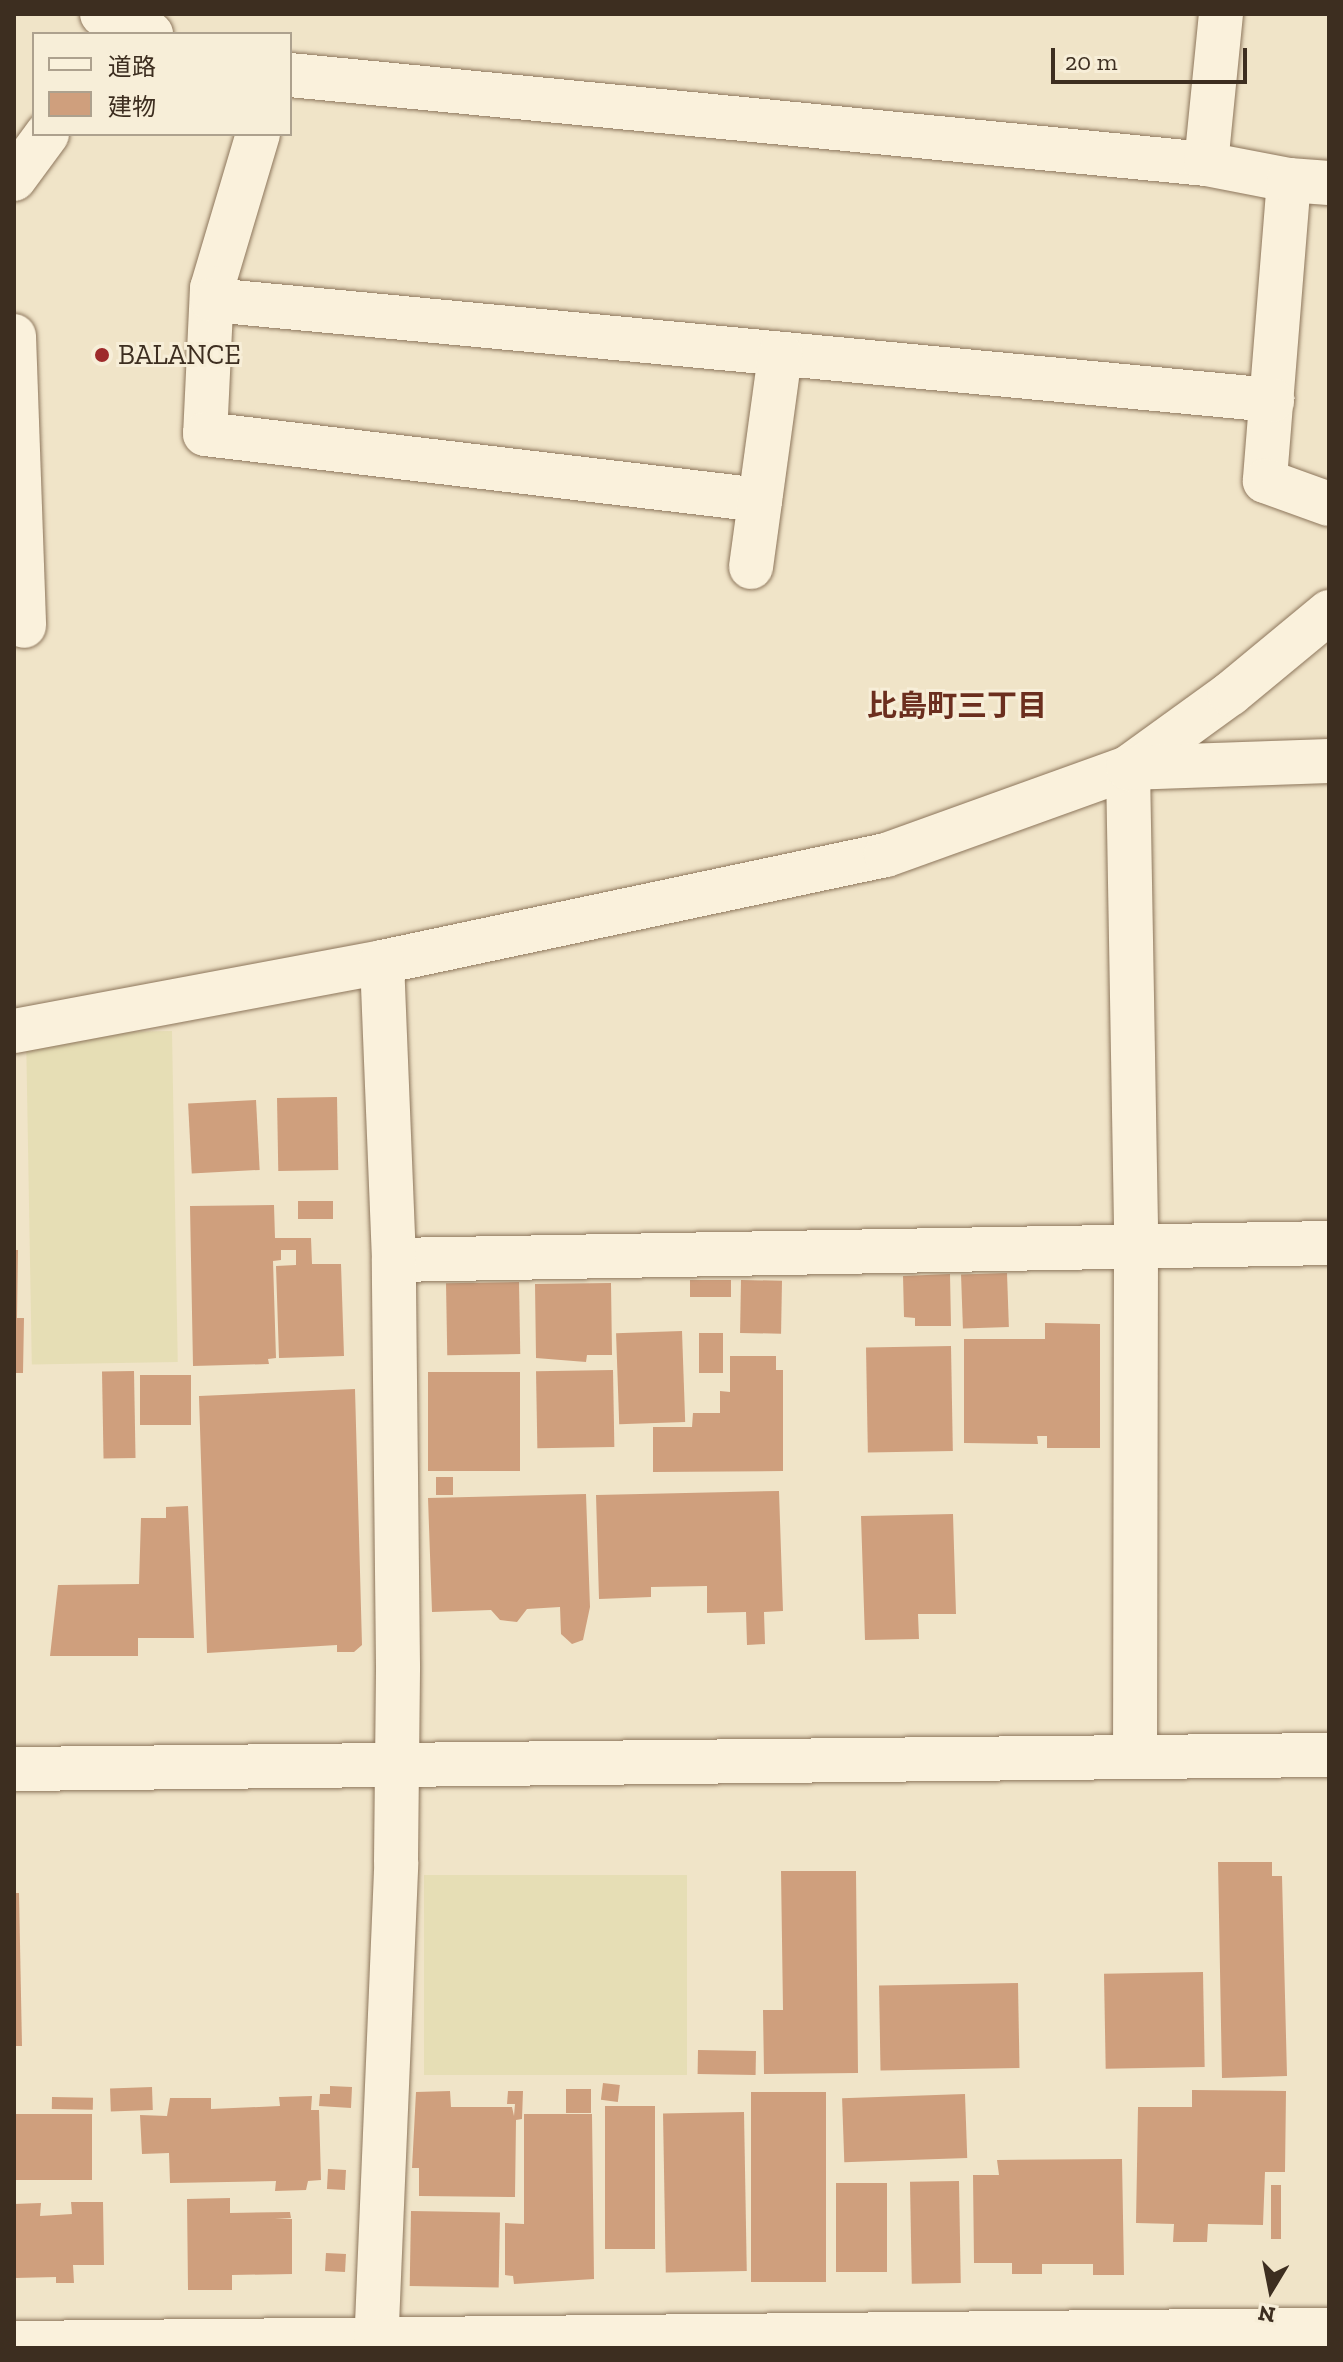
<!DOCTYPE html>
<html>
<head>
<meta charset="utf-8">
<style>
	body { margin:0 }
	#map { position:relative; width:1343px; height:2362px; overflow:hidden; background:#f0e4c8; font-family:"Zilla Slab","Noto Sans JP",serif }
	div>[style] { position:absolute }
	.farmland>* { inset:0; background:#e6deb5; transform-origin:0 0 }
	.building>* { inset:0; background:#cf9f7d; transform-origin:0 0 }
	.roads { filter:drop-shadow(0 0 2px #8d765c) drop-shadow(0 0 2px #8d765c) }
	.minor>* { height:44px; margin:-22px; padding:0 22px; transform-origin:22px; border-radius:22px; background:#faf1dc }
	.tertiary>* { height:44px; margin:-22px; padding:0 22px; transform-origin:22px; border-radius:22px; background:#faf1dc }
	.secondary>* { height:44px; margin:-22px; padding:0 22px; transform-origin:22px; border-radius:22px; background:#faf1dc }
	.dots>* { width:22px; height:22px; translate:-50% -50%; box-sizing:border-box; border:4px solid #f7eed8; border-radius:50% }
	span { translate:-50% -50%; white-space:nowrap; text-align:center; line-height:1.15; -webkit-text-stroke:6px #f7eed8; paint-order:stroke }
	.poi-label { font-size:28px; color:#3d2e20 }
	.left { translate:0 -50%; text-align:left }
	.neighbourhood-label { font-size:30px; color:#6b2e1e; font-weight:700 }
	.frame { position:absolute; inset:0; border:16px solid #3d2e20; pointer-events:none }
	.legend { position:absolute; left:32px; top:32px; width:260px; height:104px; box-sizing:border-box; background:#f7eed8; border:2px solid #ada18e; margin:0; padding:10px 14px; list-style:none; font-size:24px; color:#3d2e20 }
	.legend li { display:flex; align-items:center; gap:16px; height:40px }
	.legend b { width:40px; border:2px solid #ada18e }
	.north { position:absolute; left:1231px; top:2250px; width:80px; height:80px; -webkit-text-stroke:6px #f7eed8; paint-order:stroke; rotate:190deg; font-size:22px; font-weight:700; line-height:32px; text-align:center; color:#3d2e20 }
	.north::after { content:''; display:block; margin:auto; width:28px; height:36px; background:#3d2e20; clip-path:polygon(50% 0,100% 100%,50% 72%,0 100%) }
	.scale { position:absolute; left:1051px; top:48px; width:196px; height:36px; box-sizing:border-box; border:4px solid #3d2e20; border-top:0; padding-left:10px; font-size:24px; line-height:28px; white-space:nowrap; color:#3d2e20; -webkit-text-stroke:6px #f7eed8; paint-order:stroke }
</style>
</head>
<body>
<div id="map">
	<div class="farmland">
		<div style="left:172px;top:1031px;width:331px;height:146px;rotate:89deg"></div>
		<div style="left:687px;top:1875px;width:200px;height:263px;rotate:90deg"></div>
	</div>
	<div class="building">
		<div style="left:337px;top:1097px;width:73px;height:60px;rotate:89deg"></div>
		<div style="left:256px;top:1100px;width:70px;height:68px;rotate:87deg"></div>
		<div style="left:333px;top:1201px;width:18px;height:35px;rotate:90deg"></div>
		<div style="clip-path:polygon(274px 1205px,275px 1238px,311px 1238px,312px 1264px,341px 1264px,344px 1356px,279px 1358px,276px 1266px,296px 1265px,296px 1250px,281px 1250px,281px 1260px,273px 1261px,276px 1358px,268px 1359px,269px 1364px,193px 1366px,190px 1206px)"></div>
		<div style="clip-path:polygon(14px 1250px,18px 1250px,17px 1318px,24px 1318px,23px 1373px,14px 1373px)"></div>
		<div style="left:1007px;top:1273px;width:54px;height:46px;rotate:88deg"></div>
		<div style="clip-path:polygon(950px 1274px,951px 1326px,915px 1326px,915px 1318px,904px 1317px,903px 1276px)"></div>
		<div style="left:690px;top:1280px;width:41px;height:17px"></div>
		<div style="left:741px;top:1280px;width:41px;height:53px;rotate:1deg"></div>
		<div style="left:519px;top:1282px;width:72px;height:73px;rotate:89deg"></div>
		<div style="clip-path:polygon(611px 1283px,612px 1355px,587px 1355px,586px 1362px,536px 1358px,535px 1284px)"></div>
		<div style="clip-path:polygon(1045px 1323px,1100px 1324px,1100px 1448px,1047px 1448px,1047px 1436px,1037px 1436px,1038px 1444px,964px 1443px,964px 1339px,1045px 1339px)"></div>
		<div style="left:682px;top:1331px;width:91px;height:66px;rotate:88deg"></div>
		<div style="left:723px;top:1333px;width:40px;height:24px;rotate:90deg"></div>
		<div style="left:951px;top:1346px;width:105px;height:85px;rotate:89deg"></div>
		<div style="clip-path:polygon(730px 1356px,776px 1356px,776px 1370px,783px 1370px,783px 1471px,653px 1472px,653px 1427px,692px 1427px,693px 1413px,720px 1413px,720px 1391px,730px 1392px)"></div>
		<div style="left:613px;top:1370px;width:77px;height:77px;rotate:89deg"></div>
		<div style="left:134px;top:1371px;width:87px;height:32px;rotate:89deg"></div>
		<div style="left:428px;top:1372px;width:92px;height:99px"></div>
		<div style="left:140px;top:1375px;width:51px;height:50px"></div>
		<div style="clip-path:polygon(355px 1389px,362px 1645px,354px 1652px,337px 1652px,337px 1645px,207px 1653px,199px 1396px)"></div>
		<div style="left:436px;top:1477px;width:17px;height:18px"></div>
		<div style="clip-path:polygon(779px 1491px,783px 1611px,764px 1612px,765px 1644px,747px 1645px,746px 1612px,707px 1613px,707px 1586px,651px 1587px,651px 1597px,599px 1599px,596px 1495px)"></div>
		<div style="clip-path:polygon(586px 1494px,590px 1607px,583px 1640px,572px 1644px,561px 1634px,560px 1607px,527px 1609px,517px 1622px,500px 1620px,491px 1610px,432px 1612px,428px 1498px)"></div>
		<div style="clip-path:polygon(188px 1506px,194px 1638px,138px 1638px,138px 1656px,50px 1656px,58px 1585px,139px 1584px,141px 1518px,166px 1518px,166px 1507px)"></div>
		<div style="clip-path:polygon(953px 1514px,956px 1614px,918px 1614px,919px 1639px,865px 1640px,861px 1516px)"></div>
		<div style="clip-path:polygon(1218px 1862px,1272px 1862px,1272px 1876px,1282px 1876px,1287px 2076px,1222px 2078px)"></div>
		<div style="clip-path:polygon(781px 1871px,856px 1871px,858px 2073px,764px 2074px,763px 2010px,783px 2010px)"></div>
		<div style="clip-path:polygon(14px 1893px,19px 1893px,22px 2046px,14px 2046px)"></div>
		<div style="left:1203px;top:1972px;width:95px;height:99px;rotate:89deg"></div>
		<div style="left:1018px;top:1983px;width:85px;height:139px;rotate:89deg"></div>
		<div style="left:698px;top:2050px;width:58px;height:24px;rotate:1deg"></div>
		<div style="left:603px;top:2083px;width:17px;height:17px;rotate:7deg"></div>
		<div style="clip-path:polygon(330px 2086px,352px 2087px,351px 2108px,319px 2106px,320px 2094px,330px 2094px)"></div>
		<div style="left:152px;top:2087px;width:23px;height:42px;rotate:88deg"></div>
		<div style="left:566px;top:2089px;width:25px;height:24px"></div>
		<div style="clip-path:polygon(1192px 2090px,1286px 2091px,1285px 2172px,1265px 2172px,1263px 2225px,1208px 2224px,1207px 2242px,1173px 2242px,1174px 2224px,1136px 2223px,1138px 2107px,1192px 2107px)"></div>
		<div style="clip-path:polygon(450px 2091px,451px 2107px,512px 2107px,514px 2116px,515px 2104px,507px 2104px,508px 2091px,523px 2091px,522px 2119px,516px 2120px,515px 2197px,419px 2196px,419px 2168px,412px 2168px,416px 2092px)"></div>
		<div style="left:751px;top:2092px;width:75px;height:190px"></div>
		<div style="left:965px;top:2094px;width:64px;height:123px;rotate:88deg"></div>
		<div style="clip-path:polygon(312px 2096px,311px 2110px,319px 2110px,321px 2180px,308px 2181px,306px 2190px,275px 2191px,276px 2181px,170px 2183px,169px 2153px,142px 2154px,140px 2115px,167px 2116px,170px 2098px,211px 2098px,211px 2109px,280px 2106px,279px 2097px)"></div>
		<div style="left:52px;top:2097px;width:41px;height:12px;rotate:1deg"></div>
		<div style="left:655px;top:2106px;width:143px;height:50px;rotate:90deg"></div>
		<div style="left:744px;top:2112px;width:159px;height:81px;rotate:89deg"></div>
		<div style="left:14px;top:2114px;width:78px;height:66px"></div>
		<div style="clip-path:polygon(524px 2114px,592px 2114px,594px 2279px,514px 2284px,513px 2276px,505px 2275px,505px 2223px,524px 2224px)"></div>
		<div style="clip-path:polygon(1122px 2159px,1124px 2275px,1093px 2275px,1093px 2264px,1042px 2264px,1042px 2274px,1012px 2274px,1012px 2263px,974px 2263px,973px 2175px,999px 2175px,997px 2160px)"></div>
		<div style="left:328px;top:2169px;width:18px;height:20px;rotate:3deg"></div>
		<div style="left:959px;top:2181px;width:102px;height:49px;rotate:89deg"></div>
		<div style="left:887px;top:2183px;width:89px;height:51px;rotate:90deg"></div>
		<div style="left:1271px;top:2185px;width:10px;height:54px"></div>
		<div style="clip-path:polygon(230px 2198px,230px 2213px,290px 2212px,291px 2218px,275px 2219px,292px 2219px,292px 2274px,232px 2275px,232px 2290px,188px 2290px,187px 2199px)"></div>
		<div style="clip-path:polygon(71px 2202px,103px 2202px,104px 2265px,73px 2265px,74px 2283px,56px 2283px,56px 2277px,14px 2278px,14px 2204px,41px 2203px,40px 2216px,72px 2214px)"></div>
		<div style="left:411px;top:2211px;width:89px;height:75px;rotate:1deg"></div>
		<div style="left:326px;top:2253px;width:20px;height:18px;rotate:3deg"></div>
	</div>
	<div class="roads">
		<div class="minor">
			<div style="left:102px;top:14px;width:53px;rotate:22.2deg"></div>
			<div style="left:290px;top:75px;width:920px;rotate:5.55deg"></div>
			<div style="left:1206px;top:164px;width:151px;rotate:-84.3deg"></div>
			<div style="left:258px;top:134px;width:161px;rotate:106.6deg"></div>
			<div style="left:212px;top:288px;width:146px;rotate:92.7deg"></div>
			<div style="left:205px;top:434px;width:559px;rotate:6.78deg"></div>
			<div style="left:1206px;top:164px;width:85px;rotate:10.9deg"></div>
			<div style="left:1289px;top:180px;width:302px;rotate:94.6deg"></div>
			<div style="left:1265px;top:481px;width:68px;rotate:19.8deg"></div>
			<div style="left:1289px;top:180px;width:40px;rotate:4.3deg"></div>
			<div style="left:212px;top:300px;width:1065px;rotate:5.39deg"></div>
			<div style="left:14px;top:336px;width:290px;rotate:88deg"></div>
			<div style="left:751px;top:567px;width:215px;rotate:-82.2deg"></div>
			<div style="left:1129px;top:767px;width:125px;rotate:-35.9deg"></div>
			<div style="left:1230px;top:694px;width:129px;rotate:-39.6deg"></div>
			<div style="left:1128px;top:768px;width:479px;rotate:89deg"></div>
			<div style="left:1136px;top:1247px;width:510px;rotate:90.11deg"></div>
			<div style="left:14px;top:1031px;width:374px;rotate:-10.6deg"></div>
			<div style="left:382px;top:962px;width:515px;rotate:-11.99deg"></div>
			<div style="left:886px;top:855px;width:257px;rotate:-19.8deg"></div>
			<div style="left:1128px;top:768px;width:201px;rotate:-2deg"></div>
			<div style="left:394px;top:1260px;width:935px;rotate:-1.04deg"></div>
			<div style="left:14px;top:2343px;width:1315px;rotate:-0.57deg"></div>
			<div style="left:376px;top:2348px;width:486px;rotate:-87.6deg"></div>
			<div style="left:396px;top:1862px;width:196px;rotate:-89.4deg"></div>
			<div style="left:398px;top:1666px;width:406px;rotate:-90.6deg"></div>
			<div style="left:394px;top:1260px;width:298px;rotate:-92.3deg"></div>
		</div>
		<div class="tertiary">
			<div style="left:14px;top:1769px;width:1315px;rotate:-0.61deg"></div>
		</div>
		<div class="secondary">
			<div style="left:121px;top:34px;width:25px;rotate:-53deg"></div>
			<div style="left:14px;top:179px;width:56px;rotate:-53.7deg"></div>
		</div>
	</div>
	<div class="dots">
		<div style="left:102px;top:355px;background:#9e2a2b"></div>
	</div>
	<div class="poi-label">
		<span class="left" style="left:118px;top:355px">BALANCE</span>
	</div>
	<div class="neighbourhood-label">
		<span style="left:957px;top:706px">比島町三丁目</span>
	</div>
	<div class="frame"></div>
	<ul class="legend">
	<li><b style="height:10px;background:#faf1dc"></b>道路</li>
	<li><b style="height:22px;background:#cf9f7d"></b>建物</li>
	</ul>
	<div class="north">N</div>
	<div class="scale">20 m</div>
</div>
</body>
</html>
